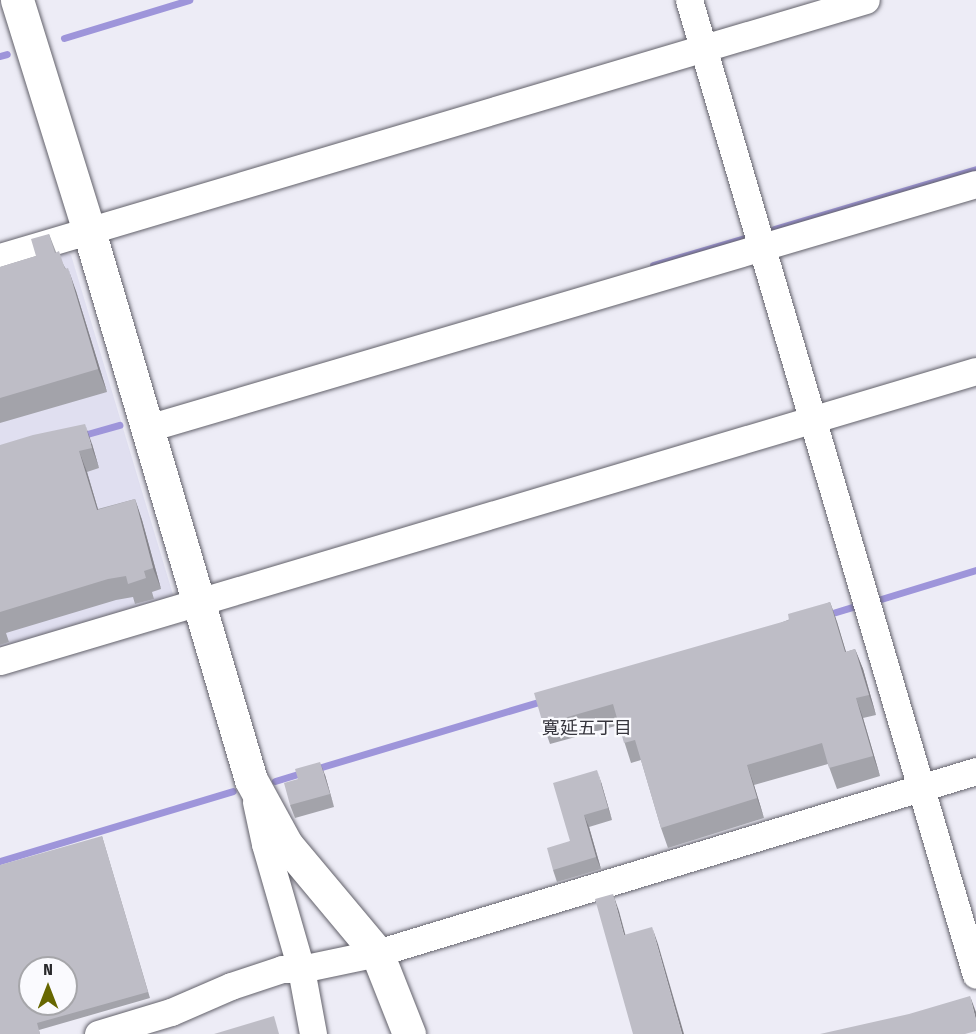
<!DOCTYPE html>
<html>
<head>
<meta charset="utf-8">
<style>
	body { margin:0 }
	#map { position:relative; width:976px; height:1034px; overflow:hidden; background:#edecf6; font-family:"Fira Sans Condensed","Noto Sans JP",sans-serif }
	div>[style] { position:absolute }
	.built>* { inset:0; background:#e0dff0 }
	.stream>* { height:7px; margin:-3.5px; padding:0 3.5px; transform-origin:3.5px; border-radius:3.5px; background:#9e95da }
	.roads { filter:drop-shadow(0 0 2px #62616a) drop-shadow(0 0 2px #62616a) }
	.street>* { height:27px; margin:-13.5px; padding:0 13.5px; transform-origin:13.5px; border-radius:13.5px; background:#fff }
	.secondary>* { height:33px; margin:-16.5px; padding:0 16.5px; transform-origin:16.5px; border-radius:16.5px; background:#fff }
	.wall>* { inset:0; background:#a3a3aa }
	.shaded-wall>* { inset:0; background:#85848b }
	.building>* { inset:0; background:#bebdc6 }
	span { translate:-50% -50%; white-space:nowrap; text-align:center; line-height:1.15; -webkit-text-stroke:4.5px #fafafe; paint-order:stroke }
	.neighbourhood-label { font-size:18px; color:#36353d }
	.north { position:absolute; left:18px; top:956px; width:60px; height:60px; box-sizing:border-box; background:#fafafe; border:2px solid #a6a6aa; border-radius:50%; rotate:0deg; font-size:16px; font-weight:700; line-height:24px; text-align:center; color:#28282b }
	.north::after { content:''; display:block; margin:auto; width:21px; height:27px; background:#676701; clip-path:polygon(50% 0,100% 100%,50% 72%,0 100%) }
</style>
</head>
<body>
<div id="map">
	<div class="built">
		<div style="clip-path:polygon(61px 251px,71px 255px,174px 598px,0 650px,0 269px)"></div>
	</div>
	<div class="stream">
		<div style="left:64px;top:38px;width:131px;rotate:-16.9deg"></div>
		<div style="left:0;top:56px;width:7px;rotate:-16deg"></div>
		<div style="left:774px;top:229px;width:211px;rotate:-16.5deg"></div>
		<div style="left:653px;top:265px;width:99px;rotate:-16.4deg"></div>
		<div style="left:80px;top:436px;width:41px;rotate:-15.8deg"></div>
		<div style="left:881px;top:599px;width:99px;rotate:-17deg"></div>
		<div style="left:826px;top:615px;width:28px;rotate:-17deg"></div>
		<div style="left:315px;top:769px;width:240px;rotate:-16.7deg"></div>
		<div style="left:275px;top:781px;width:30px;rotate:-17deg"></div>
		<div style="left:0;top:861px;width:243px;rotate:-16.7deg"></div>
	</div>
	<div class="roads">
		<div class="street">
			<div style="left:689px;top:0;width:1016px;rotate:73.6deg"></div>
			<div style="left:0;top:257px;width:903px;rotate:-16.53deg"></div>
			<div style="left:148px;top:428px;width:863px;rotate:-16.42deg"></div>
			<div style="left:0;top:661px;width:1018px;rotate:-16.55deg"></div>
			<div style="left:256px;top:802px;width:43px;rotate:77.9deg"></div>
			<div style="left:265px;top:844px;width:130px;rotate:73.9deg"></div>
			<div style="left:301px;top:969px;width:66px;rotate:79.5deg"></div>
			<div style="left:98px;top:1034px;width:76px;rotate:-16.8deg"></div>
			<div style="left:171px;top:1012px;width:65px;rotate:-23.4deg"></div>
			<div style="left:231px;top:986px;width:54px;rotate:-18.4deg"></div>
			<div style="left:282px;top:969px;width:19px"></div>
			<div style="left:301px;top:969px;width:78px;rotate:-11.9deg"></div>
			<div style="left:377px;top:953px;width:626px;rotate:-16.9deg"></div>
		</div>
		<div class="secondary">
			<div style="left:17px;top:0;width:242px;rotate:72.7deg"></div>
			<div style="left:89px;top:231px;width:572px;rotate:73.56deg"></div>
			<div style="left:251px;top:780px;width:73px;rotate:61.3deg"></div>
			<div style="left:286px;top:844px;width:142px;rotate:50.1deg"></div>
			<div style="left:377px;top:953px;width:87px;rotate:68.4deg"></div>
		</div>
	</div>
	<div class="wall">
		<div style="clip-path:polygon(49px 234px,56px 252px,66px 269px,76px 291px,107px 392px,0 423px,0 267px,36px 256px)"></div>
		<div style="clip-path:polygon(92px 444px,99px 468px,87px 472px,98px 509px,135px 499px,142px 520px,161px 589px,152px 592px,154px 599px,135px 604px,133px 597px,116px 600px,6px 633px,9px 642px,0 645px,0 445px)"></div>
		<div style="clip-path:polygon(830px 602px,837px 622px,846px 652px,855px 649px,863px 669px,876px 715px,863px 718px,880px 776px,837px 789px,828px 764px,754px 785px,764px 818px,668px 848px,661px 828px,641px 760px,631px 763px,619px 725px,550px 744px,543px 724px)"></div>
		<div style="clip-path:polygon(325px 775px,334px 807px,295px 818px,290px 805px)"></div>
		<div style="clip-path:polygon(601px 782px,612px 820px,589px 827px,601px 869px,557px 882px,553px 870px,570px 841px)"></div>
		<div style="clip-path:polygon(102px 836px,150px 998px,39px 1030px,40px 1034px,0 1034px)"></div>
	</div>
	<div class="shaded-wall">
		<div style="clip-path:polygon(68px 268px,76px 291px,107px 392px,98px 369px)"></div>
		<div style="clip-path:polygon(85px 424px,92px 444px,99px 468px,92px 448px)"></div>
		<div style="clip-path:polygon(79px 451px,87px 472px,104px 530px,97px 510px)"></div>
		<div style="clip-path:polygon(135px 499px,142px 520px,161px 589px,153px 568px)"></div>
		<div style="clip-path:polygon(830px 602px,837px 622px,852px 672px,845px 652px)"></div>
		<div style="clip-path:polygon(855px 649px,863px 669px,876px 715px,869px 695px)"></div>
		<div style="clip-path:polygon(856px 698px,863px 718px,880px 776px,873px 756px)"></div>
		<div style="clip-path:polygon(320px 762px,325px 775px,334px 807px,330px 794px)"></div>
		<div style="clip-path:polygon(747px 765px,754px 785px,764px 818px,757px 798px)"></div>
		<div style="clip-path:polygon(597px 770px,601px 782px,612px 820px,608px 808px)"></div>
		<div style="clip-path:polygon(584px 815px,589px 827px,601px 869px,596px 857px)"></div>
		<div style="clip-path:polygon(613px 894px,619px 911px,630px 952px,624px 935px)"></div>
		<div style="clip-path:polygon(652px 927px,658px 944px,684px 1034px,682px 1034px)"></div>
		<div style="clip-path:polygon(970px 996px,976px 1012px,976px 1020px)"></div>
	</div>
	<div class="building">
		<div style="clip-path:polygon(49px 234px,55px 253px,59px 251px,65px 269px,68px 268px,98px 369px,0 398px,0 267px,36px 256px,31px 239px)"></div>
		<div style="clip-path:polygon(85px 424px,92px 448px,79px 451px,97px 510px,135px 499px,153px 568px,144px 571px,146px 578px,128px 584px,126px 576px,108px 579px,0 612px,0 445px,33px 435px)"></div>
		<div style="clip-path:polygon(830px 602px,845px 652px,855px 649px,869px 695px,856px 698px,873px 756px,829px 768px,822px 743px,747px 765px,757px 798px,661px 828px,635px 740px,624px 743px,613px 704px,543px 724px,534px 693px,789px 620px,788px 614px)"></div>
		<div style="clip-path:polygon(320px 762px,330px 794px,290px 805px,284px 783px,298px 779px,295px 769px)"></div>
		<div style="clip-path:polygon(597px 770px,608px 808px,584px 815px,596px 857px,553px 870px,547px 848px,570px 841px,553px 783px)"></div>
		<div style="clip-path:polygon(evenodd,102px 836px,148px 992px,37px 1023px,40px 1034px,0 1034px,0 865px,102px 836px,30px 968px,66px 968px,66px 1004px,30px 1004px,30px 968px)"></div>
		<div style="clip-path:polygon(613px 894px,624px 935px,652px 927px,682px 1034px,633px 1034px,595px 899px)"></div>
		<div style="clip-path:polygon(970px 996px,976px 1020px,976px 1031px,965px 1034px,820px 1034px,909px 1014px)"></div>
		<div style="clip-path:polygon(274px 1016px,279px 1034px,214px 1034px)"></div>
	</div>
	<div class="neighbourhood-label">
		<span style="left:587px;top:728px">寛延五丁目</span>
	</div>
	<div class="north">N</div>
</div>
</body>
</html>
